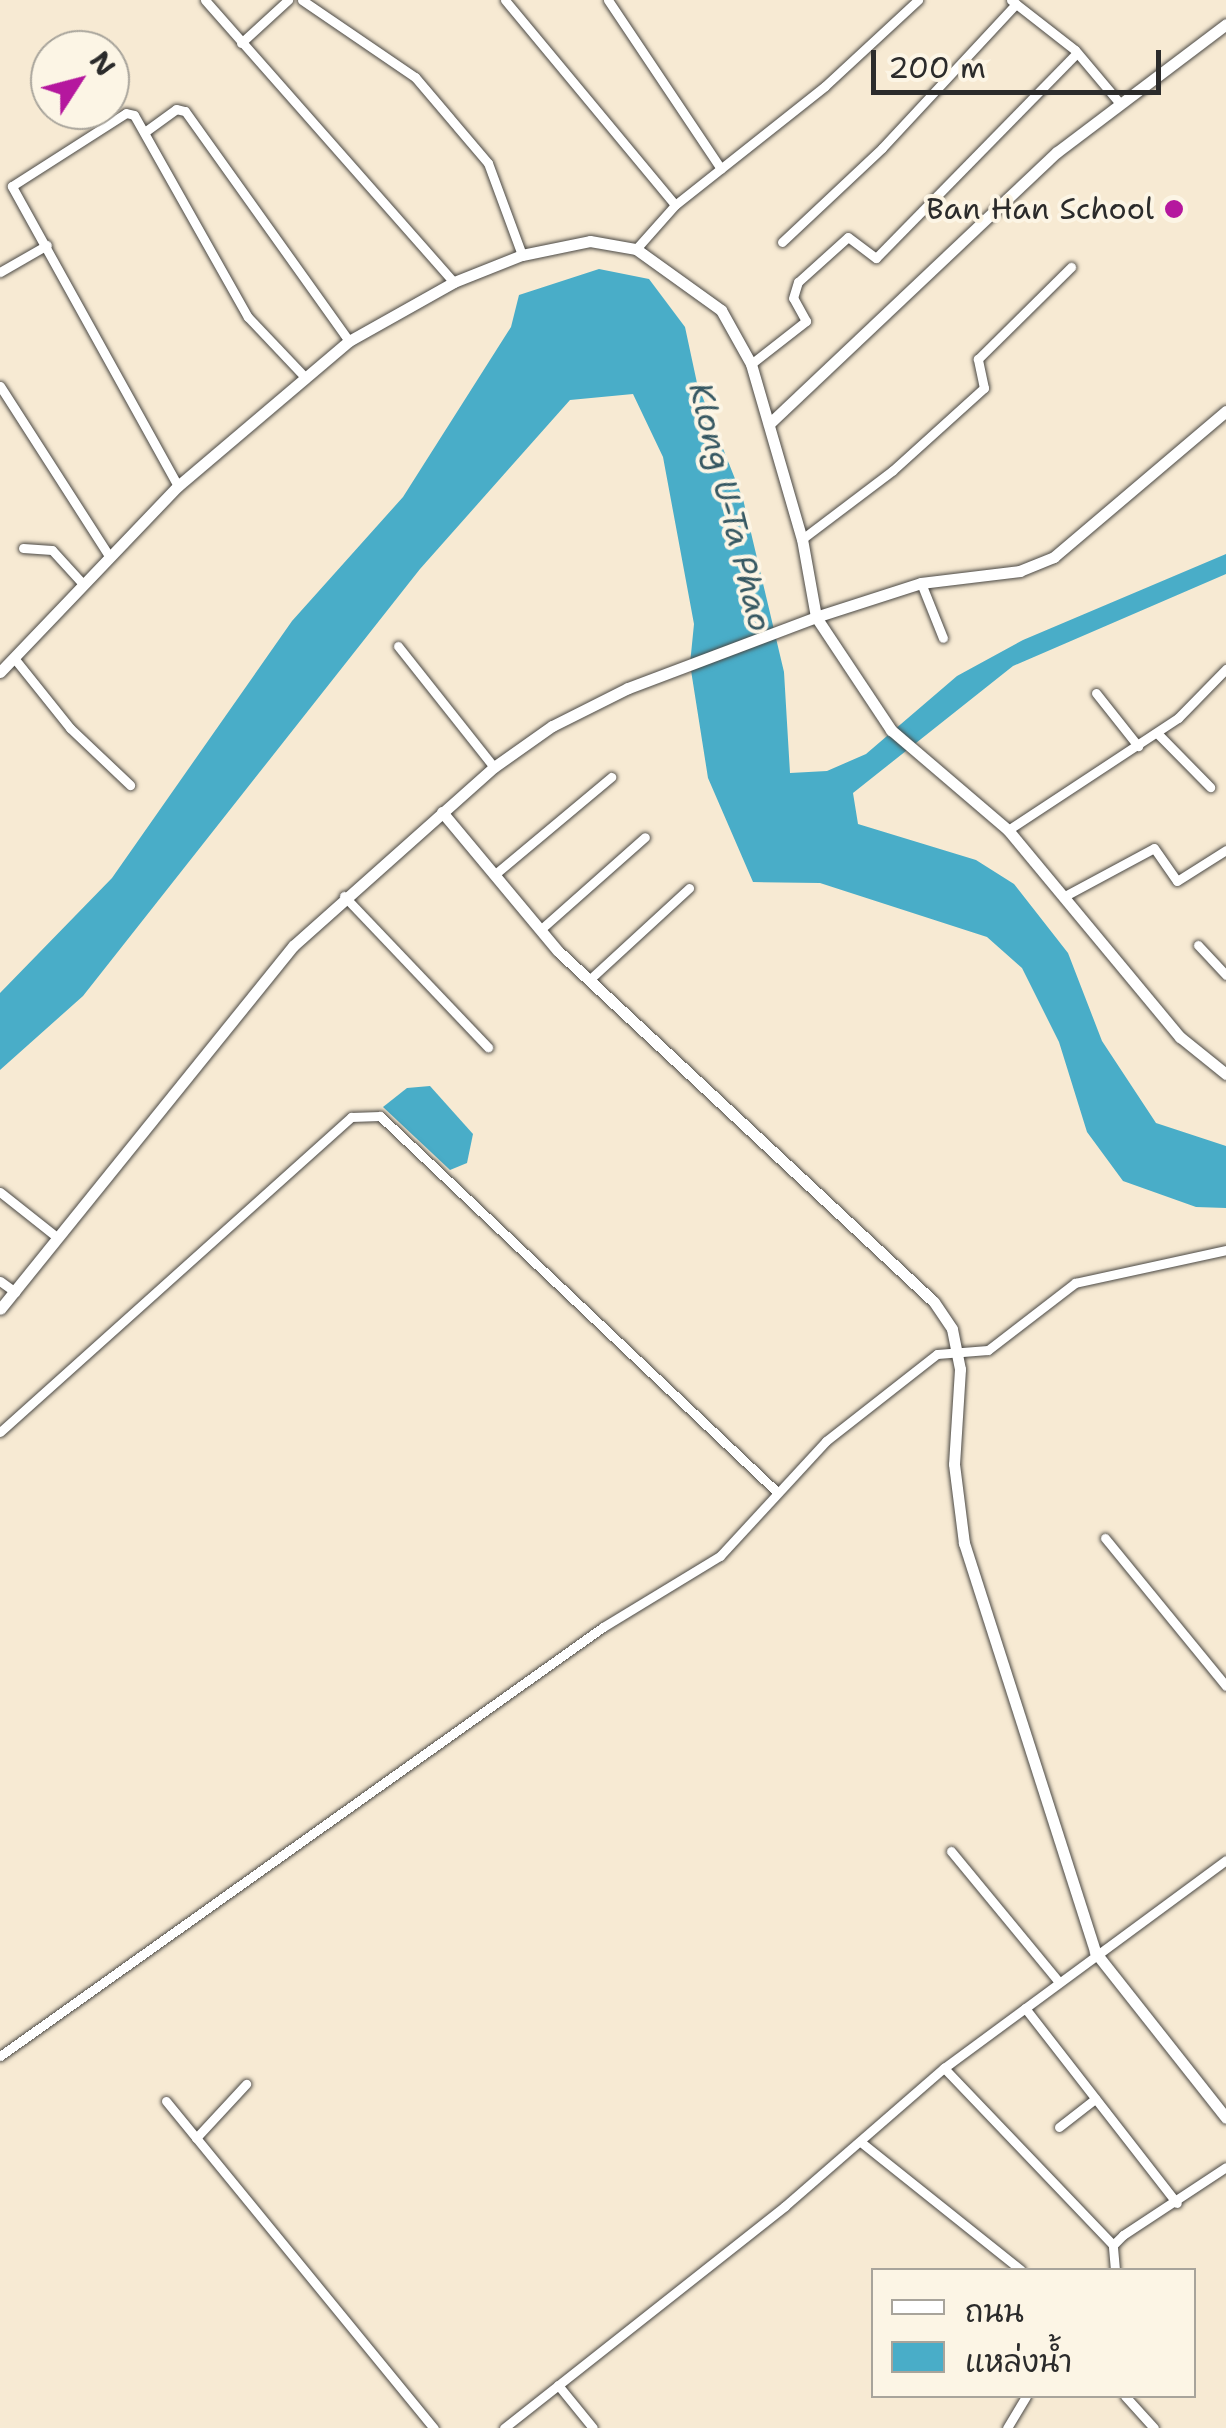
<!DOCTYPE html>
<html>
<head>
<meta charset="utf-8">
<style>
	body { margin:0 }
	#map { position:relative; width:1226px; height:2428px; overflow:hidden; background:#f7ead3; font-family:"Shantell Sans","Playpen Sans Thai",sans-serif }
	div>[style] { position:absolute }
	.water>* { inset:0; background:#49adc8 }
	.roads { filter:drop-shadow(0 0 2px #4a4844) drop-shadow(0 0 2px #4a4844) }
	.street>* { height:9px; margin:-4.5px; padding:0 4.5px; transform-origin:4.5px; border-radius:4.5px; background:#fff }
	.secondary>* { height:11px; margin:-5.5px; padding:0 5.5px; transform-origin:5.5px; border-radius:5.5px; background:#fff }
	.dots>* { width:28px; height:28px; translate:-50% -50%; box-sizing:border-box; border:5px solid #fcf5e5; border-radius:50% }
	span { translate:-50% -50%; white-space:nowrap; text-align:center; line-height:1.15; -webkit-text-stroke:8px #fcf5e5; paint-order:stroke }
	.poi-label { font-size:30px; color:#2b2b2b }
	.right { translate:-100% -50%; text-align:right }
	.water-label { font-size:32px; color:#365862; font-style:italic }
	.legend { position:absolute; left:871px; top:2268px; width:325px; height:130px; box-sizing:border-box; background:#fcf5e5; border:2px solid #a8a49b; margin:0; padding:12px 18px; list-style:none; font-size:30px; color:#2b2b2b }
	.legend li { display:flex; align-items:center; gap:20px; height:50px }
	.legend b { width:50px; border:2px solid #a8a49b }
	.north { position:absolute; left:30px; top:30px; width:100px; height:100px; box-sizing:border-box; background:#fcf5e5; border:2px solid #a8a49b; border-radius:50%; rotate:54deg; font-size:28px; font-weight:700; line-height:40px; text-align:center; color:#2b2b2b }
	.north::after { content:''; display:block; margin:auto; width:35px; height:45px; background:#b5179e; clip-path:polygon(50% 0,100% 100%,50% 72%,0 100%) }
	.scale { position:absolute; left:871px; top:50px; width:290px; height:45px; box-sizing:border-box; border:5px solid #2b2b2b; border-top:0; padding-left:12px; font-size:30px; line-height:35px; white-space:nowrap; color:#2b2b2b; -webkit-text-stroke:8px #fcf5e5; paint-order:stroke }
</style>
</head>
<body>
<div id="map">
	<div class="water">
		<div style="clip-path:polygon(599px 269px,649px 279px,685px 327px,697px 383px,743px 499px,784px 672px,790px 773px,827px 771px,866px 754px,957px 676px,1023px 640px,1226px 554px,1226px 574px,1013px 666px,853px 793px,858px 824px,976px 860px,1014px 884px,1068px 953px,1102px 1041px,1156px 1123px,1226px 1146px,1226px 1208px,1196px 1207px,1123px 1181px,1087px 1132px,1059px 1042px,1022px 968px,987px 937px,820px 883px,753px 882px,708px 778px,690px 664px,694px 624px,663px 457px,633px 394px,570px 400px,420px 569px,83px 996px,0 1070px,0 993px,112px 878px,292px 621px,403px 497px,511px 327px,519px 295px)"></div>
		<div style="clip-path:polygon(430px 1086px,473px 1134px,467px 1163px,450px 1170px,383px 1107px,407px 1088px)"></div>
	</div>
	<div class="roads">
		<div class="street">
			<div style="left:205px;top:0;width:376px;rotate:48.6deg"></div>
			<div style="left:302px;top:0;width:137px;rotate:34.3deg"></div>
			<div style="left:415px;top:77px;width:113px;rotate:49.7deg"></div>
			<div style="left:488px;top:163px;width:98px;rotate:69.7deg"></div>
			<div style="left:505px;top:0;width:266px;rotate:50.3deg"></div>
			<div style="left:608px;top:0;width:203px;rotate:56.2deg"></div>
			<div style="left:1011px;top:0;width:81px;rotate:38deg"></div>
			<div style="left:1075px;top:50px;width:67px;rotate:49.9deg"></div>
			<div style="left:241px;top:43px;width:64px;rotate:-42.5deg"></div>
			<div style="left:146px;top:131px;width:37px;rotate:-36deg"></div>
			<div style="left:176px;top:109px;width:9px;rotate:13deg"></div>
			<div style="left:185px;top:111px;width:282px;rotate:54.5deg"></div>
			<div style="left:782px;top:242px;width:137px;rotate:-43.2deg"></div>
			<div style="left:882px;top:148px;width:197px;rotate:-47.1deg"></div>
			<div style="left:636px;top:249px;width:59px;rotate:-48.4deg"></div>
			<div style="left:675px;top:205px;width:191px;rotate:-38.4deg"></div>
			<div style="left:825px;top:86px;width:127px;rotate:-42.8deg"></div>
			<div style="left:0;top:272px;width:54px;rotate:-29.9deg"></div>
			<div style="left:751px;top:364px;width:70px;rotate:-38deg"></div>
			<div style="left:806px;top:321px;width:26px;rotate:-119deg"></div>
			<div style="left:793px;top:298px;width:17px;rotate:-73deg"></div>
			<div style="left:798px;top:282px;width:67px;rotate:-42deg"></div>
			<div style="left:848px;top:237px;width:35px;rotate:37deg"></div>
			<div style="left:876px;top:258px;width:287px;rotate:-45.6deg"></div>
			<div style="left:0;top:386px;width:202px;rotate:57.3deg"></div>
			<div style="left:178px;top:486px;width:343px;rotate:-119deg"></div>
			<div style="left:12px;top:186px;width:135px;rotate:-32.6deg"></div>
			<div style="left:126px;top:113px;width:8px;rotate:14deg"></div>
			<div style="left:134px;top:115px;width:232px;rotate:60.6deg"></div>
			<div style="left:248px;top:317px;width:80px;rotate:46.5deg"></div>
			<div style="left:802px;top:539px;width:113px;rotate:-37.1deg"></div>
			<div style="left:892px;top:471px;width:124px;rotate:-42.1deg"></div>
			<div style="left:984px;top:388px;width:30px;rotate:-102deg"></div>
			<div style="left:978px;top:359px;width:131px;rotate:-44.7deg"></div>
			<div style="left:23px;top:548px;width:29px;rotate:4deg"></div>
			<div style="left:52px;top:550px;width:47px;rotate:47.6deg"></div>
			<div style="left:921px;top:583px;width:59px;rotate:68.2deg"></div>
			<div style="left:398px;top:646px;width:154px;rotate:51.6deg"></div>
			<div style="left:14px;top:658px;width:90px;rotate:51.3deg"></div>
			<div style="left:70px;top:728px;width:83px;rotate:43.5deg"></div>
			<div style="left:1096px;top:693px;width:68px;rotate:51.6deg"></div>
			<div style="left:1157px;top:733px;width:76px;rotate:45.5deg"></div>
			<div style="left:1008px;top:830px;width:204px;rotate:-33.4deg"></div>
			<div style="left:1178px;top:718px;width:69px;rotate:-45.6deg"></div>
			<div style="left:494px;top:875px;width:153px;rotate:-39.9deg"></div>
			<div style="left:344px;top:896px;width:209px;rotate:46.4deg"></div>
			<div style="left:1063px;top:897px;width:103px;rotate:-28.3deg"></div>
			<div style="left:1154px;top:848px;width:40px;rotate:55.1deg"></div>
			<div style="left:1177px;top:881px;width:58px;rotate:-32.3deg"></div>
			<div style="left:540px;top:930px;width:140px;rotate:-41.5deg"></div>
			<div style="left:1198px;top:945px;width:41px;rotate:47deg"></div>
			<div style="left:589px;top:980px;width:136px;rotate:-42.6deg"></div>
			<div style="left:0;top:1192px;width:74px;rotate:38.4deg"></div>
			<div style="left:0;top:1281px;width:19px;rotate:36deg"></div>
			<div style="left:0;top:1432px;width:472px;rotate:-41.9deg"></div>
			<div style="left:351px;top:1117px;width:29px;rotate:-2deg"></div>
			<div style="left:380px;top:1116px;width:545px;rotate:43.44deg"></div>
			<div style="left:1105px;top:1538px;width:191px;rotate:50.7deg"></div>
			<div style="left:951px;top:1851px;width:168px;rotate:50.5deg"></div>
			<div style="left:1025px;top:2008px;width:247px;rotate:52.1deg"></div>
			<div style="left:0;top:2056px;width:740px;rotate:-35.43deg"></div>
			<div style="left:603px;top:1627px;width:137px;rotate:-31.3deg"></div>
			<div style="left:720px;top:1556px;width:156px;rotate:-47.3deg"></div>
			<div style="left:826px;top:1441px;width:141px;rotate:-38.1deg"></div>
			<div style="left:937px;top:1354px;width:51px;rotate:-4.5deg"></div>
			<div style="left:988px;top:1350px;width:110px;rotate:-37.6deg"></div>
			<div style="left:1075px;top:1283px;width:155px;rotate:-12.3deg"></div>
			<div style="left:944px;top:2068px;width:245px;rotate:46.3deg"></div>
			<div style="left:166px;top:2101px;width:423px;rotate:50.7deg"></div>
			<div style="left:1059px;top:2127px;width:46px;rotate:-37.9deg"></div>
			<div style="left:196px;top:2138px;width:74px;rotate:-47.2deg"></div>
			<div style="left:862px;top:2143px;width:203px;rotate:38.6deg"></div>
			<div style="left:1115px;top:2270px;width:25px;rotate:-95deg"></div>
			<div style="left:1113px;top:2245px;width:14px;rotate:-45deg"></div>
			<div style="left:1123px;top:2235px;width:123px;rotate:-33.4deg"></div>
			<div style="left:558px;top:2385px;width:55px;rotate:50.9deg"></div>
			<div style="left:1125px;top:2396px;width:43px;rotate:47.8deg"></div>
			<div style="left:504px;top:2428px;width:358px;rotate:-38.3deg"></div>
			<div style="left:785px;top:2206px;width:211px;rotate:-41deg"></div>
			<div style="left:944px;top:2068px;width:350px;rotate:-36.4deg"></div>
			<div style="left:1007px;top:2428px;width:37px;rotate:-59deg"></div>
		</div>
		<div class="secondary">
			<div style="left:1226px;top:411px;width:226px;rotate:139.7deg"></div>
			<div style="left:1054px;top:557px;width:37px;rotate:158deg"></div>
			<div style="left:1020px;top:571px;width:100px;rotate:173.1deg"></div>
			<div style="left:921px;top:583px;width:110px;rotate:162.1deg"></div>
			<div style="left:816px;top:617px;width:136px;rotate:56.4deg"></div>
			<div style="left:891px;top:730px;width:154px;rotate:40.5deg"></div>
			<div style="left:1008px;top:830px;width:269px;rotate:50.3deg"></div>
			<div style="left:1180px;top:1037px;width:59px;rotate:38.8deg"></div>
			<div style="left:769px;top:424px;width:396px;rotate:-43.4deg"></div>
			<div style="left:1057px;top:152px;width:212px;rotate:-37.1deg"></div>
			<div style="left:0;top:672px;width:257px;rotate:-46.3deg"></div>
			<div style="left:178px;top:486px;width:224px;rotate:-40.3deg"></div>
			<div style="left:349px;top:341px;width:120px;rotate:-29.3deg"></div>
			<div style="left:454px;top:282px;width:73px;rotate:-21.7deg"></div>
			<div style="left:522px;top:255px;width:69px;rotate:-11.6deg"></div>
			<div style="left:590px;top:241px;width:47px;rotate:9.9deg"></div>
			<div style="left:636px;top:249px;width:105px;rotate:35.7deg"></div>
			<div style="left:721px;top:310px;width:62px;rotate:60.9deg"></div>
			<div style="left:751px;top:364px;width:182px;rotate:73.8deg"></div>
			<div style="left:802px;top:539px;width:79px;rotate:79.8deg"></div>
			<div style="left:816px;top:617px;width:201px;rotate:159.3deg"></div>
			<div style="left:628px;top:688px;width:85px;rotate:153.4deg"></div>
			<div style="left:552px;top:726px;width:71px;rotate:144.7deg"></div>
			<div style="left:494px;top:767px;width:269px;rotate:138.3deg"></div>
			<div style="left:293px;top:946px;width:466px;rotate:128.9deg"></div>
			<div style="left:442px;top:812px;width:181px;rotate:50.2deg"></div>
			<div style="left:558px;top:951px;width:514px;rotate:43.03deg"></div>
			<div style="left:934px;top:1302px;width:32px;rotate:56deg"></div>
			<div style="left:952px;top:1329px;width:41px;rotate:78.7deg"></div>
			<div style="left:960px;top:1369px;width:95px;rotate:93.6deg"></div>
			<div style="left:954px;top:1464px;width:80px;rotate:82.8deg"></div>
			<div style="left:964px;top:1543px;width:429px;rotate:72.2deg"></div>
			<div style="left:1095px;top:1952px;width:211px;rotate:51.7deg"></div>
		</div>
	</div>
	<div class="dots">
		<div style="left:1174px;top:209px;background:#b5179e"></div>
	</div>
	<div class="poi-label">
		<span class="right" style="left:1154px;top:209px">Ban Han School</span>
	</div>
	<div class="water-label">
		<span style="left:730px;top:507px;rotate:76deg">Klong U-Ta Phao</span>
	</div>
	<ul class="legend">
	<li><b style="height:12px;background:#fff"></b>ถนน</li>
	<li><b style="height:28px;background:#49adc8"></b>แหล่งน้ำ</li>
	</ul>
	<div class="north">N</div>
	<div class="scale">200 m</div>
</div>
</body>
</html>
